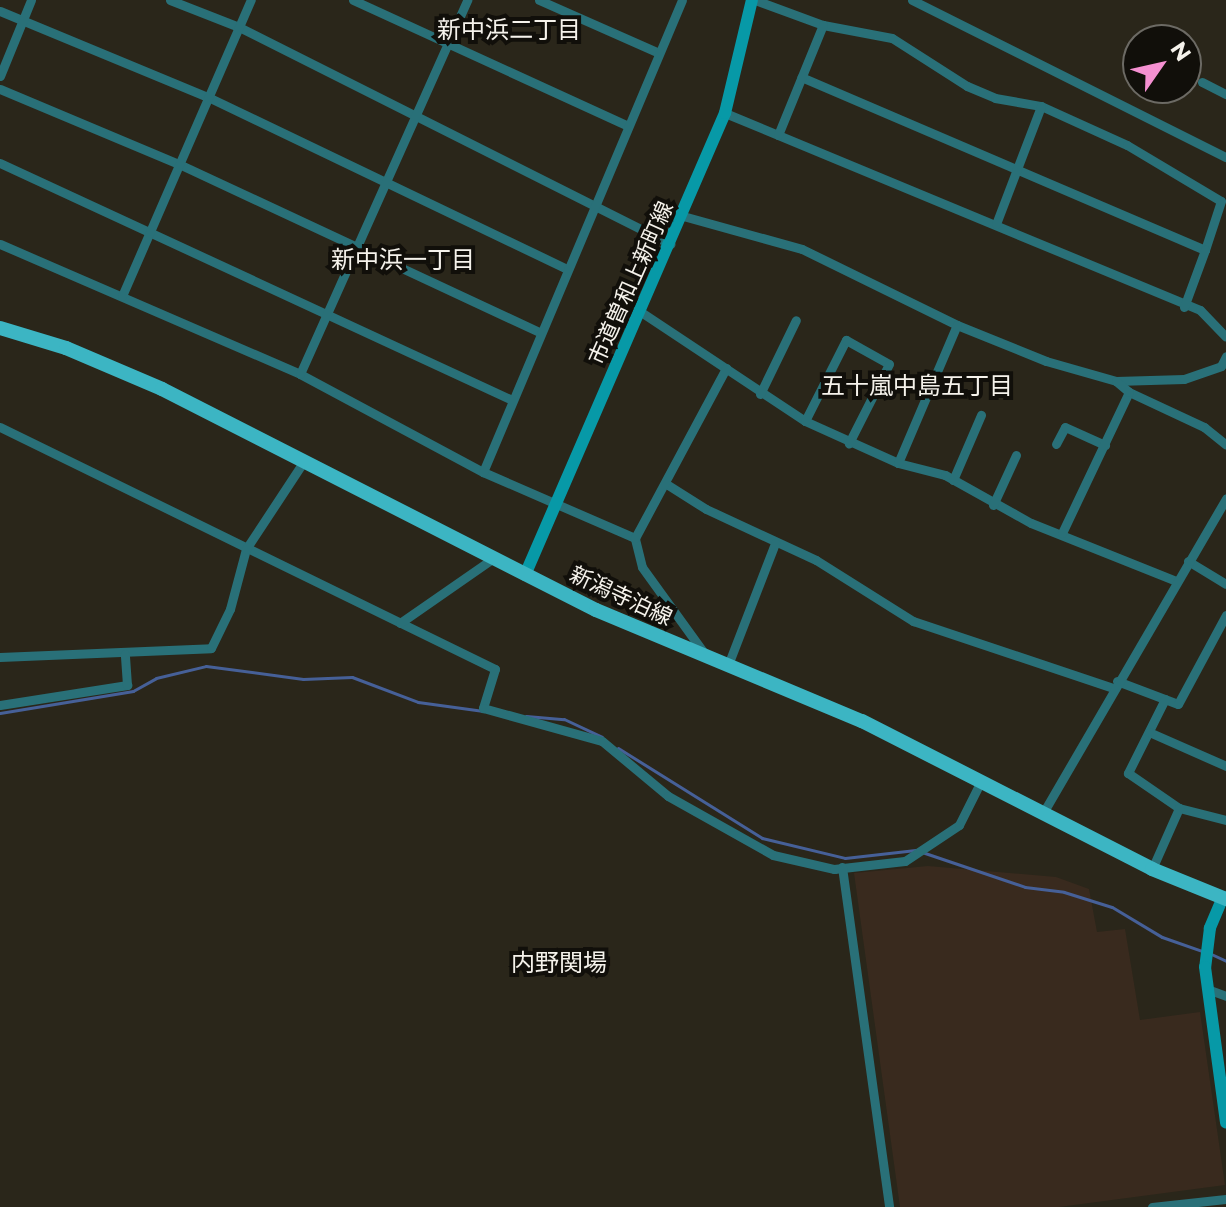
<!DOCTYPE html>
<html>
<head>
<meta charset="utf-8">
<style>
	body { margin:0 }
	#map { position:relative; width:1226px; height:1207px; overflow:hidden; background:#2a261a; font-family:Montserrat,"Noto Sans JP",sans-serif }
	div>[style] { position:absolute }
	.education>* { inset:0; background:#392a1e }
	.stream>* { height:3px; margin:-1.5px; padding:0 1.5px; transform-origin:1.5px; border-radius:1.5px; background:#466098 }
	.street>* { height:9px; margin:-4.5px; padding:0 4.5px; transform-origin:4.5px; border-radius:4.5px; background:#297078 }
	.secondary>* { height:12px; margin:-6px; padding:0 6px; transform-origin:6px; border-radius:6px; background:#0799a7 }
	.primary>* { height:14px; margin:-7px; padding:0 7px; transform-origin:7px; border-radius:7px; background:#3cb5c3 }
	span { translate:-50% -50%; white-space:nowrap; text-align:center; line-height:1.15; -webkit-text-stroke:8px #110f0a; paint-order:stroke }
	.street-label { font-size:22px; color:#f5f2eb }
	.neighbourhood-label { font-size:24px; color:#f5f2eb }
	.north { position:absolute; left:1122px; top:24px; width:80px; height:80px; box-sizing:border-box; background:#110f0a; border:2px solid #6c6a64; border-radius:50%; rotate:56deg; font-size:22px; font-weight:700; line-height:32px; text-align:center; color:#f5f2eb }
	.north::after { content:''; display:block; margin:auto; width:28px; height:36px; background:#f590d1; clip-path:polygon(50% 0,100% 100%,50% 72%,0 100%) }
</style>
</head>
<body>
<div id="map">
	<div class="education">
		<div style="clip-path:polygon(928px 866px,1056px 877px,1089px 889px,1097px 932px,1125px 929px,1140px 1020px,1200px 1012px,1225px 1185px,1059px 1207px,900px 1207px,854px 873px)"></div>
	</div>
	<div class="stream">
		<div style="left:0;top:713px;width:135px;rotate:-9.4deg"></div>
		<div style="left:133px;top:691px;width:26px;rotate:-29deg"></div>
		<div style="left:156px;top:678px;width:51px;rotate:-13.5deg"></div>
		<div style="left:206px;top:666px;width:98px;rotate:7.6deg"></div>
		<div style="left:303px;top:679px;width:49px;rotate:-2.3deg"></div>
		<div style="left:352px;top:677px;width:71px;rotate:20.7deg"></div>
		<div style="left:418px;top:702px;width:66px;rotate:7.9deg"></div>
		<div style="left:526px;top:716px;width:38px;rotate:5deg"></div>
		<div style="left:564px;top:719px;width:42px;rotate:25.3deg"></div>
		<div style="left:618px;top:748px;width:170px;rotate:32deg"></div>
		<div style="left:762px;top:838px;width:85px;rotate:13.5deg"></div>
		<div style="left:845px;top:858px;width:71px;rotate:-6.4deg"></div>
		<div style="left:916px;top:850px;width:115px;rotate:18.7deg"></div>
		<div style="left:1025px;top:887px;width:39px;rotate:7deg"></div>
		<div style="left:1064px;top:892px;width:50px;rotate:17.4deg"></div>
		<div style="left:1112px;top:907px;width:58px;rotate:31deg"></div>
		<div style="left:1162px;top:937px;width:42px;rotate:19.3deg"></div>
		<div style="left:1209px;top:953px;width:19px;rotate:25deg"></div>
	</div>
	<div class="street">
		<div style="left:170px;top:0;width:74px;rotate:21.4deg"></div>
		<div style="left:239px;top:27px;width:483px;rotate:26.7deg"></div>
		<div style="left:353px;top:0;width:300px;rotate:24.6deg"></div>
		<div style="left:539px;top:0;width:129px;rotate:23.8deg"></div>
		<div style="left:755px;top:0;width:72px;rotate:20.2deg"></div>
		<div style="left:823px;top:25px;width:70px;rotate:10.7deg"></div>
		<div style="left:892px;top:38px;width:89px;rotate:32.6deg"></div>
		<div style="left:967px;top:86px;width:30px;rotate:23deg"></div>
		<div style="left:995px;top:98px;width:47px;rotate:9.9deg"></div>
		<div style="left:1041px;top:106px;width:94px;rotate:24.4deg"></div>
		<div style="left:1127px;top:145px;width:109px;rotate:30.8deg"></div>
		<div style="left:1221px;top:201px;width:52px;rotate:108.1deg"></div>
		<div style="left:1205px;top:250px;width:439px;rotate:-156.8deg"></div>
		<div style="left:912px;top:0;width:351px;rotate:26.6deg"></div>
		<div style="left:0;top:11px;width:225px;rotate:22.5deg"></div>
		<div style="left:208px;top:97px;width:398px;rotate:25.6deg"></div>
		<div style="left:0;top:76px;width:82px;rotate:-67.8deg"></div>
		<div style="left:1202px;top:82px;width:27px;rotate:27deg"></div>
		<div style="left:0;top:89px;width:196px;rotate:22.8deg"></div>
		<div style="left:181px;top:165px;width:397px;rotate:25deg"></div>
		<div style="left:725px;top:113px;width:514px;rotate:22.53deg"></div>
		<div style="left:1200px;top:310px;width:37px;rotate:46deg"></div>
		<div style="left:778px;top:135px;width:119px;rotate:-67.8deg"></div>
		<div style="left:0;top:163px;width:564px;rotate:24.84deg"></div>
		<div style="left:683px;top:216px;width:123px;rotate:15.5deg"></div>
		<div style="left:802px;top:249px;width:173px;rotate:26.1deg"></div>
		<div style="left:957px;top:325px;width:96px;rotate:22deg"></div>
		<div style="left:1046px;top:361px;width:73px;rotate:15.9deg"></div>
		<div style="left:1116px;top:381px;width:68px;rotate:-1.7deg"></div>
		<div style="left:1184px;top:379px;width:39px;rotate:-19deg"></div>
		<div style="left:1221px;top:366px;width:11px;rotate:-63deg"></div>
		<div style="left:996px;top:224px;width:126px;rotate:-69.1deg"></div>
		<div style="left:0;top:244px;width:327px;rotate:23.4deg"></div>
		<div style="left:300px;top:374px;width:208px;rotate:28.2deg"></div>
		<div style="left:483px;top:472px;width:166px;rotate:23.5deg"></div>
		<div style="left:122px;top:296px;width:323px;rotate:-66.5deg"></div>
		<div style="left:1184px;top:307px;width:61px;rotate:-69.8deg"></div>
		<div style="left:641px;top:312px;width:197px;rotate:33.6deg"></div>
		<div style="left:805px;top:421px;width:102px;rotate:24.3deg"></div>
		<div style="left:898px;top:463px;width:49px;rotate:14.3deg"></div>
		<div style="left:945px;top:475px;width:98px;rotate:29.2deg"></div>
		<div style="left:1031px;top:523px;width:156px;rotate:21.8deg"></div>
		<div style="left:300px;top:374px;width:410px;rotate:-65.9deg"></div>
		<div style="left:1129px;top:392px;width:83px;rotate:25deg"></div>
		<div style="left:1204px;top:427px;width:28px;rotate:39deg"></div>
		<div style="left:760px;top:394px;width:82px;rotate:-64.1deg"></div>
		<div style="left:805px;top:421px;width:91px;rotate:-63.2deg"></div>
		<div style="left:846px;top:340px;width:49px;rotate:29.2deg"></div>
		<div style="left:889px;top:364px;width:89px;rotate:116.9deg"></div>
		<div style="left:0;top:427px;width:551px;rotate:26.05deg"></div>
		<div style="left:495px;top:669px;width:41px;rotate:107.1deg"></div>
		<div style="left:483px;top:708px;width:123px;rotate:15.5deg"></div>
		<div style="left:602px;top:741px;width:86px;rotate:39.8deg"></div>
		<div style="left:668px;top:796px;width:120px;rotate:29.3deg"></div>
		<div style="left:773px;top:855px;width:63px;rotate:12.9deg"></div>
		<div style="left:834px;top:869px;width:71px;rotate:-6.4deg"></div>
		<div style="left:905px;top:861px;width:65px;rotate:-33.7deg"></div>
		<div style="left:959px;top:825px;width:49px;rotate:-63.4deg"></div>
		<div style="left:1056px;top:444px;width:19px;rotate:-62deg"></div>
		<div style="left:1065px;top:427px;width:44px;rotate:24.2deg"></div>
		<div style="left:898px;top:463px;width:150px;rotate:-66.9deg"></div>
		<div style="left:483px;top:472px;width:512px;rotate:-67.14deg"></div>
		<div style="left:953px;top:480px;width:71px;rotate:-66.7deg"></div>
		<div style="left:668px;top:485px;width:45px;rotate:32.3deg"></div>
		<div style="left:706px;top:509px;width:121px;rotate:24.9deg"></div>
		<div style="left:816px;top:560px;width:115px;rotate:32.2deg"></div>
		<div style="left:913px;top:621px;width:211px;rotate:18.5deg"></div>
		<div style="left:993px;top:505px;width:55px;rotate:-65.3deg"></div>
		<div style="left:1062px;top:533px;width:156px;rotate:-64.6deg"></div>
		<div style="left:1129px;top:392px;width:17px;rotate:-140deg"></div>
		<div style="left:1188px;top:561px;width:44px;rotate:31.2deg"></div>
		<div style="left:400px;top:623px;width:112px;rotate:-34.8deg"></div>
		<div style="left:704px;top:653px;width:106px;rotate:-125.8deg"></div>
		<div style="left:642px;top:567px;width:30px;rotate:-104deg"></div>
		<div style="left:635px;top:538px;width:193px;rotate:-61.8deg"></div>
		<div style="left:0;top:657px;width:211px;rotate:-2.4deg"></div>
		<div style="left:211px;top:648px;width:43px;rotate:-64deg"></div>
		<div style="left:230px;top:609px;width:62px;rotate:-75.1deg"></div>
		<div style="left:246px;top:549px;width:105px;rotate:-56.6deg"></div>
		<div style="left:728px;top:665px;width:131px;rotate:-68.9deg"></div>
		<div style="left:1117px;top:681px;width:65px;rotate:20.7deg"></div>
		<div style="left:1178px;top:704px;width:101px;rotate:-61.7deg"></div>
		<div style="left:1165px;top:699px;width:83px;rotate:116.6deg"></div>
		<div style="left:1128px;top:773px;width:62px;rotate:34.5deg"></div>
		<div style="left:1179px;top:808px;width:49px;rotate:14.3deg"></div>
		<div style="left:0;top:705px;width:129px;rotate:-8.9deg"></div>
		<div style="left:127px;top:685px;width:31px;rotate:-94deg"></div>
		<div style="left:1149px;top:732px;width:84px;rotate:23.8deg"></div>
		<div style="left:1043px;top:813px;width:364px;rotate:-59.8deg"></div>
		<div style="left:842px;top:867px;width:343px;rotate:82.1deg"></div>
		<div style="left:1152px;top:869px;width:67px;rotate:-66.1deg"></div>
		<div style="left:1207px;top:989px;width:20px;rotate:20deg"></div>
		<div style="left:1152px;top:1207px;width:74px;rotate:-6.2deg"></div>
	</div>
	<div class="secondary">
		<div style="left:525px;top:575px;width:503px;rotate:-66.59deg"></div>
		<div style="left:725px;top:113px;width:116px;rotate:-76.6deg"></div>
		<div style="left:1223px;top:897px;width:34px;rotate:113deg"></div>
		<div style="left:1210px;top:928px;width:39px;rotate:97deg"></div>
		<div style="left:1205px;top:967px;width:157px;rotate:82.3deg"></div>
	</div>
	<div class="primary">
		<div style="left:0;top:328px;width:69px;rotate:16.9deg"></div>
		<div style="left:66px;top:348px;width:104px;rotate:23.1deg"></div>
		<div style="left:162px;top:389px;width:487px;rotate:27deg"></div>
		<div style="left:596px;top:610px;width:288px;rotate:22.7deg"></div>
		<div style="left:862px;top:721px;width:326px;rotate:27deg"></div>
		<div style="left:1152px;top:869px;width:80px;rotate:22.1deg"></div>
	</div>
	<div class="street-label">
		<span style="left:631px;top:283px;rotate:-66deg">市道曽和上新町線</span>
		<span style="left:621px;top:596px;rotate:25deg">新潟寺泊線</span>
	</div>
	<div class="neighbourhood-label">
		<span style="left:509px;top:30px">新中浜二丁目</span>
		<span style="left:403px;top:260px">新中浜一丁目</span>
		<span style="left:917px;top:386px">五十嵐中島五丁目</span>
		<span style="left:559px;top:963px">内野関場</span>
	</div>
	<div class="north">N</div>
</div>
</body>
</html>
